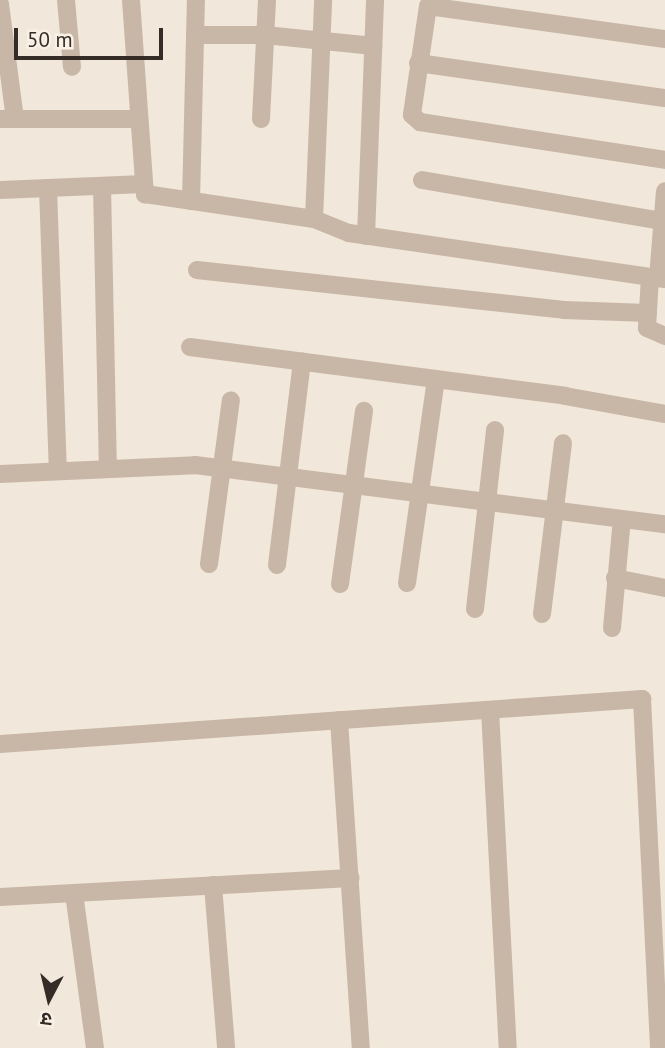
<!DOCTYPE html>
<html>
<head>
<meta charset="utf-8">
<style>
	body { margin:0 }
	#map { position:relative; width:665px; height:1048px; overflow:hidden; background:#f1e7da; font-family:"PT Sans","Noto Sans Devanagari",sans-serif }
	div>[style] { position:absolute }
	.minor>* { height:18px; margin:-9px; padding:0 9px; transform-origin:9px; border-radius:9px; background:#c8b7a7 }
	span { translate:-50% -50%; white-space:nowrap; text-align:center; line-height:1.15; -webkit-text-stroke:5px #f9f1e6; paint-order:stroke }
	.north { position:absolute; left:14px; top:964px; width:70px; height:70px; -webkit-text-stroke:5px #f9f1e6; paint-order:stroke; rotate:187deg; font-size:19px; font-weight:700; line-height:28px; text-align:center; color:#352c27 }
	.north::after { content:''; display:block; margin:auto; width:24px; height:32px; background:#352c27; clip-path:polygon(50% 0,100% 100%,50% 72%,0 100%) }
	.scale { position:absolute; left:14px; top:28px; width:149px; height:32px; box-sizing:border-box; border:4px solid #352c27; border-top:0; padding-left:9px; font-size:21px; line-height:24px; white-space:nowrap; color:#352c27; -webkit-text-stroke:5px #f9f1e6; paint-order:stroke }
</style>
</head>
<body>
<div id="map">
	<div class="minor">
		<div style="left:66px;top:0;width:67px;rotate:84.9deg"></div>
		<div style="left:131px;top:0;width:195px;rotate:85.9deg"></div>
		<div style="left:145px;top:194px;width:171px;rotate:8.4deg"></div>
		<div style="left:314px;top:219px;width:38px;rotate:22deg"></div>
		<div style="left:349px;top:233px;width:319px;rotate:8.3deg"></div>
		<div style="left:0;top:4px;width:116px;rotate:82.6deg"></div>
		<div style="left:195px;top:35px;width:70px"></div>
		<div style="left:265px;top:35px;width:109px;rotate:5.8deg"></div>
		<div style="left:665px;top:39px;width:239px;rotate:-172.1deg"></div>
		<div style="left:428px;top:6px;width:110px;rotate:98.4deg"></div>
		<div style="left:412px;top:115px;width:11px;rotate:41deg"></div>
		<div style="left:420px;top:122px;width:248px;rotate:8.8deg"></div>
		<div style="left:418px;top:63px;width:249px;rotate:8.1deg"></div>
		<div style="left:0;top:119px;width:139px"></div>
		<div style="left:261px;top:119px;width:119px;rotate:-87.1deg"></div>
		<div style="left:422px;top:180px;width:244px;rotate:9.7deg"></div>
		<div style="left:102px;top:186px;width:283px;rotate:88.8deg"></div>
		<div style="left:48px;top:188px;width:283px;rotate:88deg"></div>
		<div style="left:0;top:190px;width:144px;rotate:-2.4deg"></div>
		<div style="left:191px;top:201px;width:201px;rotate:-88.6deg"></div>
		<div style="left:314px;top:219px;width:219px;rotate:-87.6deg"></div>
		<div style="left:366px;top:236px;width:236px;rotate:-87.8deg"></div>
		<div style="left:197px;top:270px;width:369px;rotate:6.2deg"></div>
		<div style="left:564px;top:310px;width:84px;rotate:2deg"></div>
		<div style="left:650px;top:277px;width:51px;rotate:93.4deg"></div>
		<div style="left:647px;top:328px;width:20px;rotate:24deg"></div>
		<div style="left:658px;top:278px;width:87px;rotate:-85.4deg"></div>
		<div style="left:190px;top:347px;width:378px;rotate:7.4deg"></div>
		<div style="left:565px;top:396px;width:102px;rotate:10.2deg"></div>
		<div style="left:0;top:474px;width:195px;rotate:-2.6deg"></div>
		<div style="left:195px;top:465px;width:474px;rotate:7.2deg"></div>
		<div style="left:209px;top:564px;width:165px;rotate:-82.4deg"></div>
		<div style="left:277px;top:565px;width:205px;rotate:-83deg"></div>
		<div style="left:615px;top:578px;width:51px;rotate:11.3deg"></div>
		<div style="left:407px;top:583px;width:206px;rotate:-81.9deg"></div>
		<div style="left:340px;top:584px;width:175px;rotate:-82.1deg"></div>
		<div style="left:475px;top:609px;width:180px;rotate:-83.6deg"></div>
		<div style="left:542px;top:614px;width:172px;rotate:-83deg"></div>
		<div style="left:612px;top:628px;width:109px;rotate:-84.8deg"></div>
		<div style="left:490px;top:710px;width:338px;rotate:87deg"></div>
		<div style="left:339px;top:720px;width:329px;rotate:86.2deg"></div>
		<div style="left:0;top:744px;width:644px;rotate:-4.01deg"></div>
		<div style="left:642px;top:699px;width:349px;rotate:87.2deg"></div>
		<div style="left:213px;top:885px;width:164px;rotate:85.4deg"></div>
		<div style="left:74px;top:893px;width:156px;rotate:82.3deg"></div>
		<div style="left:0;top:897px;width:351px;rotate:-3.1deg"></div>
	</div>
	<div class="north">उ</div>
	<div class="scale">50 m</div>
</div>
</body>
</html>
